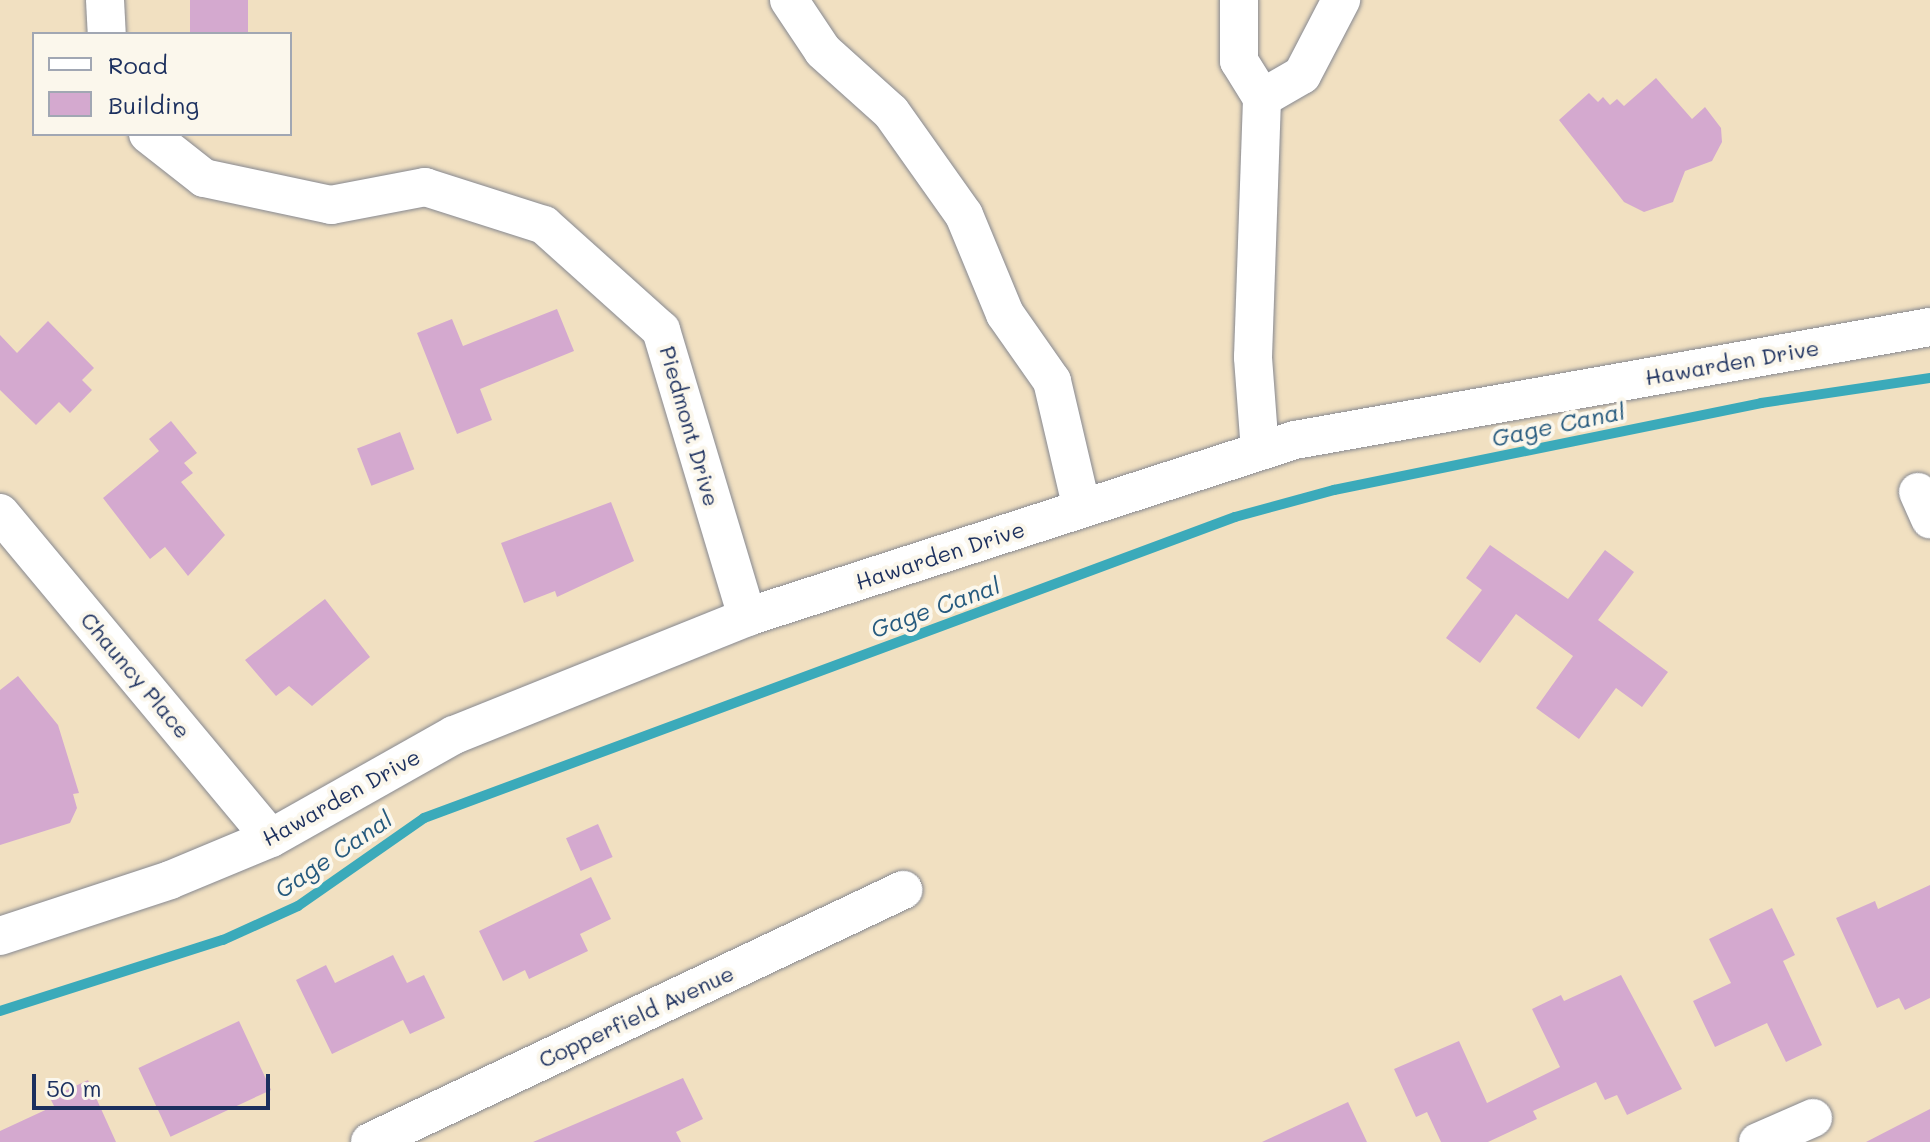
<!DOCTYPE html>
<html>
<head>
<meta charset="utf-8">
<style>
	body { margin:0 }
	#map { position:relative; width:1930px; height:1142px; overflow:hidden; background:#f1e0c1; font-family:Mali,sans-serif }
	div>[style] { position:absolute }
	.stream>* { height:10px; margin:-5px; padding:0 5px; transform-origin:5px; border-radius:5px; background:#3baaba }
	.building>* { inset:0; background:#d4a9cf; transform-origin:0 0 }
	.roads { filter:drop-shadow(0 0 2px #868890) drop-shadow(0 0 2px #868890) }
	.minor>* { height:38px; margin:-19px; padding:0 19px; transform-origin:19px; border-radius:19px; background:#fff }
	span { translate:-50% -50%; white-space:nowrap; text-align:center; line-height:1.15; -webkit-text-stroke:8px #fbf7ec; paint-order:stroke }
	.street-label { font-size:22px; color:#1b2f5e }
	.water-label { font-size:24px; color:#265a7e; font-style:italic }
	.legend { position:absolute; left:32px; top:32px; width:260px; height:104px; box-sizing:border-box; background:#fbf7ec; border:2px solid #a1a7b3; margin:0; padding:10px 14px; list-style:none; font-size:24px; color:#1b2f5e }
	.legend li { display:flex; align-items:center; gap:16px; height:40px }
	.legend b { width:40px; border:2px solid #a1a7b3 }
	.scale { position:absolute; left:32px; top:1074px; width:238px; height:36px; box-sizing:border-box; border:4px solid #1b2f5e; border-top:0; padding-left:10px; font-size:24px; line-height:28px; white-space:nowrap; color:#1b2f5e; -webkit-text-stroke:6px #fbf7ec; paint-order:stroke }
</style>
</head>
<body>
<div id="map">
	<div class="stream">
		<div style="left:0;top:1011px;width:234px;rotate:-17.7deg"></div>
		<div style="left:223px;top:940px;width:82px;rotate:-24.4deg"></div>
		<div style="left:298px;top:906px;width:154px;rotate:-34.9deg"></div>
		<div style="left:424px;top:818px;width:865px;rotate:-20.36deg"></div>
		<div style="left:1235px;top:517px;width:103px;rotate:-15.3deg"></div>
		<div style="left:1334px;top:490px;width:436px;rotate:-11.5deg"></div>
		<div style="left:1761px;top:403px;width:171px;rotate:-8.4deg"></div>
	</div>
	<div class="building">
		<div style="left:190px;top:0;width:58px;height:34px"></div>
		<div style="clip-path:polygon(1656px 78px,1692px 119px,1705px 107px,1721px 128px,1722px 142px,1712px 161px,1685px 171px,1673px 202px,1644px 212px,1624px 202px,1559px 120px,1589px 93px,1598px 102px,1603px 97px,1610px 105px,1617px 99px,1624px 106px)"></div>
		<div style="clip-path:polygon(557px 309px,574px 351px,480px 389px,492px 420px,457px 434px,417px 333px,452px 319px,463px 346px)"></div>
		<div style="clip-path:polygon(48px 321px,94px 368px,82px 380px,92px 390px,70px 413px,59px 402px,36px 425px,0 390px,0 335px,17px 353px)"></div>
		<div style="clip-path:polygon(171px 421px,197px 453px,184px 463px,193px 473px,181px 482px,225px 535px,188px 576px,165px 547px,150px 559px,103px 498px,159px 451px,149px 439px)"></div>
		<div style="left:400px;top:432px;width:40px;height:46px;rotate:69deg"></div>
		<div style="clip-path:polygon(611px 502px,634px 561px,557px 597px,555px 591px,524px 603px,501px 543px)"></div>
		<div style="clip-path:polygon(1490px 545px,1568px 599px,1605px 550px,1634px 572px,1598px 620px,1668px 672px,1642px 707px,1616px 688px,1579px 739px,1536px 708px,1573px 656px,1516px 614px,1480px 663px,1446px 638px,1482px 590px,1466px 578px)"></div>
		<div style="clip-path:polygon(325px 599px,370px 657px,312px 706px,289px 686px,276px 696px,245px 660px)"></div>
		<div style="clip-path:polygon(18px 676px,58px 725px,79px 793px,73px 794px,77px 808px,70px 823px,0 845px,0 690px)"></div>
		<div style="left:598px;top:824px;width:36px;height:35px;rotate:66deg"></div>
		<div style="clip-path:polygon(591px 877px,611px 919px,580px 934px,588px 951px,529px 979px,525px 970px,503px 981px,479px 931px)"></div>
		<div style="clip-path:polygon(1930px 885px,1930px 998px,1905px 1010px,1899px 998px,1877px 1008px,1836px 918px,1875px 901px,1878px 909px)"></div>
		<div style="clip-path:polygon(1772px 908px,1795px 955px,1783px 961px,1822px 1045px,1786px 1062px,1767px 1023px,1715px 1047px,1693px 1001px,1731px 983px,1709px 939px)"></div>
		<div style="clip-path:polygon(393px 955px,407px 983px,424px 975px,445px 1018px,410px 1034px,403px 1020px,332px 1054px,296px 980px,326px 965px,335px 983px)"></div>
		<div style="clip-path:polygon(1621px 975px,1682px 1089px,1627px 1115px,1617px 1095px,1605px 1100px,1596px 1082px,1533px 1111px,1537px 1119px,1488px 1142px,1441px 1142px,1427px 1112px,1416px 1117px,1394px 1069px,1459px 1041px,1487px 1103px,1560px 1067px,1532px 1009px,1561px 995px,1564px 1001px)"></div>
		<div style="left:239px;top:1021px;width:76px;height:111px;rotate:65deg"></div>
		<div style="clip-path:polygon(683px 1078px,703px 1119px,676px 1132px,681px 1142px,533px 1142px)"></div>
		<div style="clip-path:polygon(88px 1080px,116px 1142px,0 1142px,0 1131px,54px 1106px,50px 1098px)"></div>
		<div style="clip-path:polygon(1348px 1102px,1367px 1142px,1262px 1142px)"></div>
		<div style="clip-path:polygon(1930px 1109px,1930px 1142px,1866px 1142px)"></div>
	</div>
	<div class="roads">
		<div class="minor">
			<div style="left:105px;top:0;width:34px;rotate:87deg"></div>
			<div style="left:789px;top:0;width:61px;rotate:56.3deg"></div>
			<div style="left:823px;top:51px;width:91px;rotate:41.9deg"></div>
			<div style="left:891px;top:112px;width:126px;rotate:54.7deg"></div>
			<div style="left:964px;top:215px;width:107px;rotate:67.5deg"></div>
			<div style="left:1005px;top:314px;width:82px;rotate:55deg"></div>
			<div style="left:1052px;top:381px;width:131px;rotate:76.8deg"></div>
			<div style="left:1239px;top:0;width:61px;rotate:90deg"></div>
			<div style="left:1239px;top:61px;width:44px;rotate:58.1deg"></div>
			<div style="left:148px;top:134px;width:71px;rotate:38.2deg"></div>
			<div style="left:204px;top:178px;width:130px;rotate:12deg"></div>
			<div style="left:331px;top:205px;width:96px;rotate:-10.8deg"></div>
			<div style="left:425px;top:187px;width:125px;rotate:17.7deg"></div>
			<div style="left:544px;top:225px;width:157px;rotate:41.9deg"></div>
			<div style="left:661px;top:330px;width:300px;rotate:73.3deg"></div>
			<div style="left:1260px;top:451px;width:94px;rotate:-94.3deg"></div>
			<div style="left:1253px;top:357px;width:259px;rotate:-88deg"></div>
			<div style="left:1262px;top:98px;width:46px;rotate:-29.9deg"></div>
			<div style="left:1302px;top:75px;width:85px;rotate:-62.5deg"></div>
			<div style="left:1918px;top:492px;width:30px;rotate:66deg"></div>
			<div style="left:0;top:513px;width:423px;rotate:50.2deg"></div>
			<div style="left:0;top:936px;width:179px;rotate:-18.2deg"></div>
			<div style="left:170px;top:880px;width:109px;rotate:-22.6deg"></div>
			<div style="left:271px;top:838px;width:210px;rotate:-29.4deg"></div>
			<div style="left:454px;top:735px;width:316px;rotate:-21.9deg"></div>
			<div style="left:747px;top:617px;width:576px;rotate:-17.9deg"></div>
			<div style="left:1295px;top:440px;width:645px;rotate:-10.09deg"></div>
			<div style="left:370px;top:1142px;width:590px;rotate:-25.3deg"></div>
			<div style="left:1758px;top:1142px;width:60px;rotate:-23.6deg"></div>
		</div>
	</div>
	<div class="street-label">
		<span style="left:1732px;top:362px;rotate:-10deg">Hawarden Drive</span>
		<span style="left:690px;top:426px;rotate:74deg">Piedmont Drive</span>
		<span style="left:940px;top:555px;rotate:-18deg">Hawarden Drive</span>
		<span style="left:136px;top:675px;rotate:50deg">Chauncy Place</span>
		<span style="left:341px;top:797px;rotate:-29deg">Hawarden Drive</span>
		<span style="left:636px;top:1016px;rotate:-25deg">Copperfield Avenue</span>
	</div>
	<div class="water-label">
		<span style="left:1558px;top:424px;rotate:-12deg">Gage Canal</span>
		<span style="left:935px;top:607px;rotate:-20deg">Gage Canal</span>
		<span style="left:333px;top:854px;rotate:-34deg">Gage Canal</span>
	</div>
	<ul class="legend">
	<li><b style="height:10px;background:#fff"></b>Road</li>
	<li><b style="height:22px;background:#d4a9cf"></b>Building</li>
	</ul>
	<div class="scale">50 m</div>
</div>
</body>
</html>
